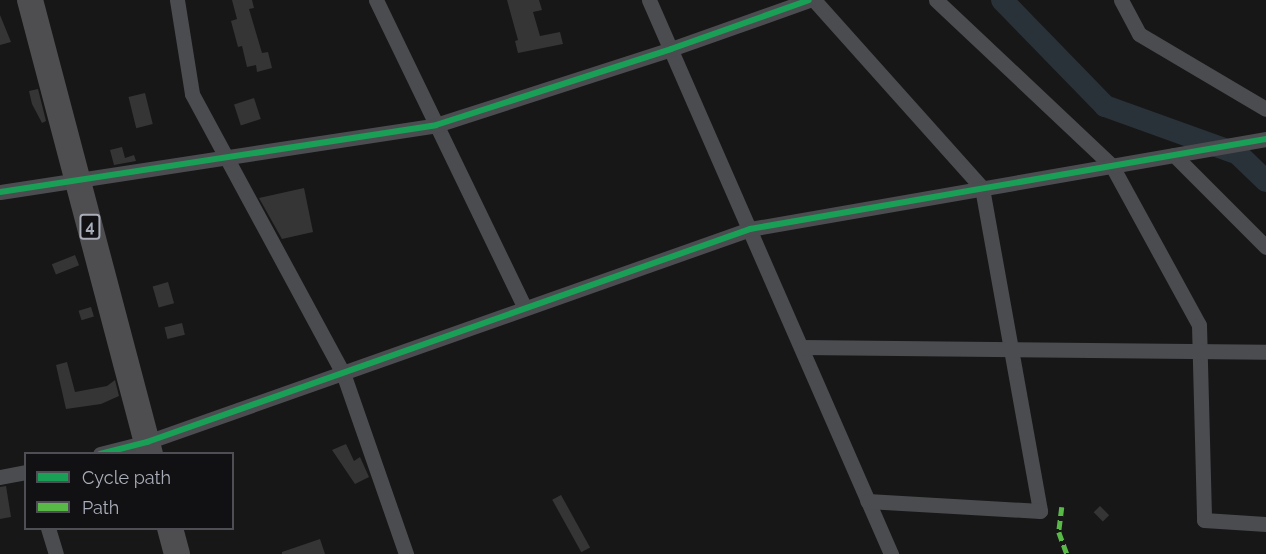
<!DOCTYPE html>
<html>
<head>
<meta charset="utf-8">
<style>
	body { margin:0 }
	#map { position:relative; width:1266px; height:554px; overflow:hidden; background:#171717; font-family:Raleway,sans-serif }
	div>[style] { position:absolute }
	.river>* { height:22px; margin:-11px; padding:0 11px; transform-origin:11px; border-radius:11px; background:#2a3239 }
	.building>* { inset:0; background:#353536; transform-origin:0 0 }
	.street>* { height:15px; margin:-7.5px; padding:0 7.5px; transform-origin:7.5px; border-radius:7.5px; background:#4b4c50 }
	.highway>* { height:26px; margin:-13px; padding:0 13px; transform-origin:13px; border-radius:13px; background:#4e4e51 }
	.quiet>* { height:4.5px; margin-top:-2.25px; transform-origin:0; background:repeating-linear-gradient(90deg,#58b947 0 9px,transparent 0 13.5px) }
	.cycleway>* { height:6px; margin:-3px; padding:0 3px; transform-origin:3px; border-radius:3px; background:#1a9f57 }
	span { translate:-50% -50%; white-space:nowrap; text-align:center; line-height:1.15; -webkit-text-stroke:5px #111113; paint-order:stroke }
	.shield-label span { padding:2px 4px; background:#111113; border:2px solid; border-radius:4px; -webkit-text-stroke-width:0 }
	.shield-label { font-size:16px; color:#a8adb8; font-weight:700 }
	.legend { position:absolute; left:24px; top:452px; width:210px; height:78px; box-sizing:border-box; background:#111113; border:2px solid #4d4f55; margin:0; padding:8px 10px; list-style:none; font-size:18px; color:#a8adb8 }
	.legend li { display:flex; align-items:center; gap:12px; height:30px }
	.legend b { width:30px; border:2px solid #4d4f55 }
</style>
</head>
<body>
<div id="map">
	<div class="river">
		<div style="left:1002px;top:0;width:148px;rotate:45.8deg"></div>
		<div style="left:1105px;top:106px;width:141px;rotate:19.8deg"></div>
		<div style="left:1238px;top:154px;width:39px;rotate:44deg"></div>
	</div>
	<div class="building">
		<div style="clip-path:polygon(232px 0,252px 0,254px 8px,249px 9px,262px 53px,268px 52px,272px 68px,257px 72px,256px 65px,247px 67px,242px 46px,238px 47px,231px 21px,237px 19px)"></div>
		<div style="clip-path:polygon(507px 0,539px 0,542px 10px,533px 12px,540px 36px,560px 32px,563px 44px,518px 53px,515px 41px,518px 40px)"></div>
		<div style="clip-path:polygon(0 15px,11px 42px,0 45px)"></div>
		<div style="clip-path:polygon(38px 89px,46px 121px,42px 123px,32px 104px,29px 91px)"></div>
		<div style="left:145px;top:93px;width:32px;height:17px;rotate:76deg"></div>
		<div style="left:254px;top:98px;width:22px;height:21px;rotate:72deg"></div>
		<div style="clip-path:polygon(122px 147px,125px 158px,134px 155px,136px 161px,114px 165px,110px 150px)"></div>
		<div style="clip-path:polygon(304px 188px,313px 232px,282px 239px,259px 198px)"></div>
		<div style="left:75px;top:255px;width:11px;height:25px;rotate:68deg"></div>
		<div style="left:168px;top:282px;width:22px;height:16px;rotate:74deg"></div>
		<div style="left:91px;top:307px;width:10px;height:13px;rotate:73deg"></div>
		<div style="left:182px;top:323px;width:12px;height:18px;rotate:76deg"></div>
		<div style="clip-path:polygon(67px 362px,75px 392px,107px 386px,115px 380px,119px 396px,101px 404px,66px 409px,56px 365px)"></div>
		<div style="clip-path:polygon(346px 444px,354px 461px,360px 457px,369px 477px,355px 484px,332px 450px)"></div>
		<div style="clip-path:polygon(6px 486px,11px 517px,0 519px,0 487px)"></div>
		<div style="left:561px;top:495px;width:60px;height:10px;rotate:61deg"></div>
		<div style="left:1100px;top:506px;width:13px;height:9px;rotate:45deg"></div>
		<div style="clip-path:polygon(320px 539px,325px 554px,282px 554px,282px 552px)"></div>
	</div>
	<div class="street">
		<div style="left:177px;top:0;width:95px;rotate:80.9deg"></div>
		<div style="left:192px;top:94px;width:317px;rotate:61.6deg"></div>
		<div style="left:343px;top:373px;width:192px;rotate:70.8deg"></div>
		<div style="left:376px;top:0;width:342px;rotate:64.2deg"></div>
		<div style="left:649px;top:0;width:605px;rotate:66.4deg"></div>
		<div style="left:814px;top:0;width:252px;rotate:48.2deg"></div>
		<div style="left:982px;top:188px;width:328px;rotate:79.8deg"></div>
		<div style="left:1040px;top:511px;width:173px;rotate:-176.7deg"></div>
		<div style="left:936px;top:0;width:242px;rotate:43.3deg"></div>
		<div style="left:1112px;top:166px;width:181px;rotate:61.3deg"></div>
		<div style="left:1199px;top:325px;width:195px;rotate:88.5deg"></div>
		<div style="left:1204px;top:520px;width:62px;rotate:3.7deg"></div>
		<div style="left:1121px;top:0;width:38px;rotate:62deg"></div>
		<div style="left:1139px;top:34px;width:147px;rotate:30.6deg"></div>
		<div style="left:1174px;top:155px;width:130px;rotate:45deg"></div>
		<div style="left:0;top:192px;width:441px;rotate:-8.7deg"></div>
		<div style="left:436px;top:125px;width:247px;rotate:-17.9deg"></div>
		<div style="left:671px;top:49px;width:146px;rotate:-19.5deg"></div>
		<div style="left:801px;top:347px;width:465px;rotate:0.6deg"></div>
		<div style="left:100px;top:454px;width:49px;rotate:-14.3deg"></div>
		<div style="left:147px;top:442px;width:640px;rotate:-19.45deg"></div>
		<div style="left:750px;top:229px;width:524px;rotate:-9.89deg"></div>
		<div style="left:0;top:477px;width:26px;rotate:-11deg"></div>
		<div style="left:48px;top:528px;width:27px;rotate:73deg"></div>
	</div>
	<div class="highway">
		<div style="left:30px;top:0;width:470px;rotate:75.2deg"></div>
		<div style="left:170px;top:528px;width:27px;rotate:75deg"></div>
	</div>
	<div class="quiet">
		<div style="left:1062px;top:507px;width:25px;rotate:97deg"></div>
		<div style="left:1059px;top:532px;width:23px;rotate:70deg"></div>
	</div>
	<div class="cycleway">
		<div style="left:0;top:192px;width:441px;rotate:-8.7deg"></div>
		<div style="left:436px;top:125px;width:247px;rotate:-17.9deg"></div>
		<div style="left:671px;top:49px;width:146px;rotate:-19.5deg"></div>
		<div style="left:100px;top:454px;width:49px;rotate:-14.3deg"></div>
		<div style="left:147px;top:442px;width:640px;rotate:-19.45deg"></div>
		<div style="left:750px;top:229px;width:524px;rotate:-9.89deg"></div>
	</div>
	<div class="shield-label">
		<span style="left:90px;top:227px">4</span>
	</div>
	<ul class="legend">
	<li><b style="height:8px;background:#1a9f57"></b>Cycle path</li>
	<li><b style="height:8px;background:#58b947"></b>Path</li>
	</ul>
</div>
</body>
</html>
